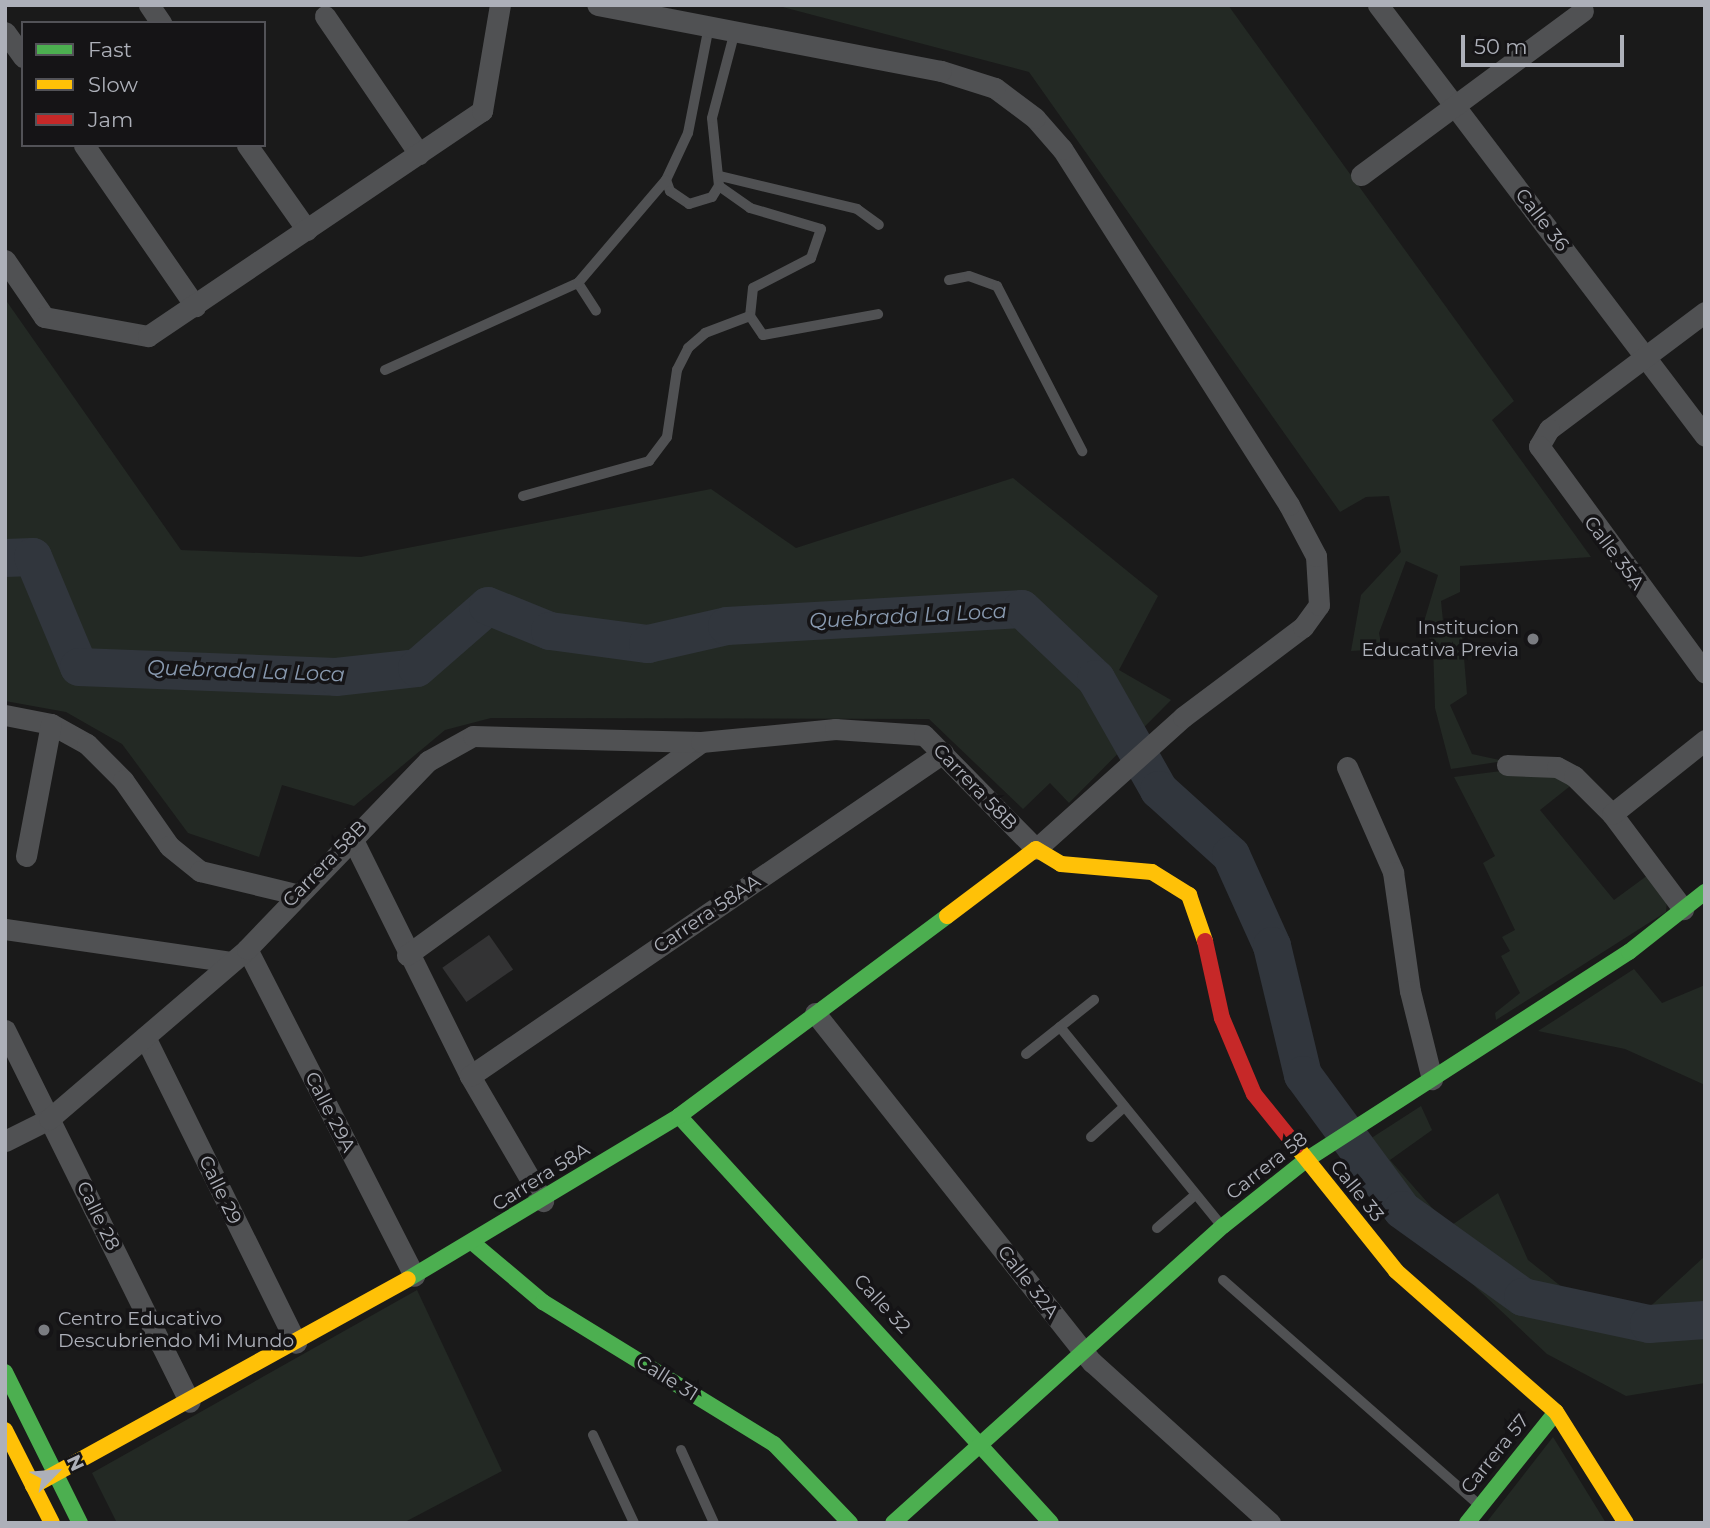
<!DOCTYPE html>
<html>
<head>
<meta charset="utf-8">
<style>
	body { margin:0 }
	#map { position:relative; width:1710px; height:1528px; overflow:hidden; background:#1a1a1a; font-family:Montserrat,sans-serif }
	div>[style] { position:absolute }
	.green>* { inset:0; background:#232924 }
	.river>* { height:38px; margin:-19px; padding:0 19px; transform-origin:19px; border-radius:19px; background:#31363d }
	.building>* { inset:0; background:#333334; transform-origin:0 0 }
	.lane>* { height:10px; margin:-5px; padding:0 5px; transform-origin:5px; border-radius:5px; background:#505153 }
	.street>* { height:21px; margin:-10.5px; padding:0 10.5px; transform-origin:10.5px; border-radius:10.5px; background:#505153 }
	.fast>* { height:16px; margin:-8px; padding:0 8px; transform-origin:8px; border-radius:8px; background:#4caf50 }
	.slow>* { height:16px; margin:-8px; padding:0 8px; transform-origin:8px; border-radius:8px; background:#ffc107 }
	.jam>* { height:16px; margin:-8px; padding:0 8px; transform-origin:8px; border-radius:8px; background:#c62828 }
	.dots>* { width:19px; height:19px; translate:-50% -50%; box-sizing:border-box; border:4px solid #151416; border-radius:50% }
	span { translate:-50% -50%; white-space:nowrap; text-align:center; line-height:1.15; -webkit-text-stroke:7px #151416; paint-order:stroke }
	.street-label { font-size:19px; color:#adb0b9 }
	.poi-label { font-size:19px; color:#adb0b9 }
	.right { translate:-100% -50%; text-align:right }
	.left { translate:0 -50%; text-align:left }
	.water-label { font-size:21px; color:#899ab0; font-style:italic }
	.frame { position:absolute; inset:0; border:7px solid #adb0b9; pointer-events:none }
	.legend { position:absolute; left:21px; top:21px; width:245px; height:126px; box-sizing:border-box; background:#151416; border:2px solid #525257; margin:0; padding:9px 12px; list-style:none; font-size:21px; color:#adb0b9 }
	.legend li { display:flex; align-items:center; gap:14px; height:35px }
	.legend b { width:35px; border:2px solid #525257 }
	.north { position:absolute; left:21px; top:1437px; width:70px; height:70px; -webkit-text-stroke:5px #151416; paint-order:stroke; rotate:65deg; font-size:19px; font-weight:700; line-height:28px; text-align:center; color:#adb0b9 }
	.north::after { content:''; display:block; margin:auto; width:24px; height:32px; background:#adb0b9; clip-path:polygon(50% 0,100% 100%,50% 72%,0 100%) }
	.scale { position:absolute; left:1461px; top:35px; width:163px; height:32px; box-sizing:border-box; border:4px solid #adb0b9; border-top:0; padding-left:9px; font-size:21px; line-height:24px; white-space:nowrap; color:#adb0b9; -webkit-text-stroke:5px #151416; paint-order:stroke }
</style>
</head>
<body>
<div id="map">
	<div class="green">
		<div style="clip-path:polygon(775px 5px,1228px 5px,1514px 401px,1492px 420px,1591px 557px,1460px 566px,1460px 592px,1441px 601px,1443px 621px,1461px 621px,1467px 694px,1450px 705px,1472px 754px,1504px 761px,1451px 769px,1435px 708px,1433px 645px,1423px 625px,1438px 575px,1406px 561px,1379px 633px,1382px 649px,1351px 651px,1361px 595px,1401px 552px,1389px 496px,1366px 497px,1340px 512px,1029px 72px)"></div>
		<div style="clip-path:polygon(5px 299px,181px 550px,361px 557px,711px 489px,796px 548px,1013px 478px,1158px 596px,1119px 670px,1171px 700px,1069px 803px,1050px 783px,1023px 809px,929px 719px,491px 718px,445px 730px,354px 806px,282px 785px,259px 857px,188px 833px,122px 744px,66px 712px,5px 701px)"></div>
		<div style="clip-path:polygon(1517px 769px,1554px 771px,1574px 783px,1540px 810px,1614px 900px,1648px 875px,1667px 900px,1666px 912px,1496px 1020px,1495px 1013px,1520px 993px,1501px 956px,1510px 951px,1502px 937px,1515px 930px,1483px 863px,1495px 856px,1454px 777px)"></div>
		<div style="clip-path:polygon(1634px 969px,1662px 1003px,1705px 985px,1705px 1085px,1625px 1049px,1538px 1031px)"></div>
		<div style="clip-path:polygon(1421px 1106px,1432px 1130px,1390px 1160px,1449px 1227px,1498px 1193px,1528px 1260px,1582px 1303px,1642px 1314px,1705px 1256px,1705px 1383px,1626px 1396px,1547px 1354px,1356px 1175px,1342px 1157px)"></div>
		<div style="clip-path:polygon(417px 1290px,502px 1471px,403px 1523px,117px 1523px,92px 1473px)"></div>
		<div style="clip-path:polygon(1553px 1437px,1606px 1523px,1486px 1523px)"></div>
	</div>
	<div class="river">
		<div style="left:5px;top:558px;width:28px;rotate:-2deg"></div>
		<div style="left:33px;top:557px;width:119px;rotate:67.3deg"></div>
		<div style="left:79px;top:667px;width:257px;rotate:2.2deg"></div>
		<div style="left:336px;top:677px;width:81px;rotate:-6.3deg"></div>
		<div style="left:417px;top:668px;width:94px;rotate:-41.1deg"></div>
		<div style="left:488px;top:606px;width:67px;rotate:22deg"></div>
		<div style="left:550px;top:631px;width:99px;rotate:7.6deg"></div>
		<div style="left:648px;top:644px;width:81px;rotate:-12.8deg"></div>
		<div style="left:727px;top:626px;width:295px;rotate:-3.3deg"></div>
		<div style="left:1022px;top:609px;width:102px;rotate:43.4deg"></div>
		<div style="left:1096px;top:679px;width:128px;rotate:60.4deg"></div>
		<div style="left:1159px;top:790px;width:97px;rotate:42.1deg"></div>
		<div style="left:1231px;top:855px;width:100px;rotate:65.7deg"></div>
		<div style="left:1272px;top:946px;width:133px;rotate:76.5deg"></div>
		<div style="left:1303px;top:1075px;width:167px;rotate:53.7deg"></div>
		<div style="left:1402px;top:1210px;width:149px;rotate:35.7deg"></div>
		<div style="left:1523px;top:1297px;width:129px;rotate:12.1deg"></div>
		<div style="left:1649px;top:1324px;width:56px;rotate:-4.1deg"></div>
	</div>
	<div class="building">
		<div style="left:489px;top:935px;width:42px;height:57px;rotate:55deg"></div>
	</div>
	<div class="lane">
		<div style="left:709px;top:26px;width:109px;rotate:101.1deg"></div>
		<div style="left:688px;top:133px;width:52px;rotate:115.1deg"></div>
		<div style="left:666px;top:180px;width:12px;rotate:70deg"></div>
		<div style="left:670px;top:191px;width:23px;rotate:34deg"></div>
		<div style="left:689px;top:204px;width:24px;rotate:-17deg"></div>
		<div style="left:712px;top:197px;width:13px;rotate:-58deg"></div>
		<div style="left:719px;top:186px;width:68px;rotate:-95.9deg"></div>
		<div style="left:712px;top:118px;width:90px;rotate:-75.2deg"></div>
		<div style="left:720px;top:176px;width:141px;rotate:13.5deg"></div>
		<div style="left:857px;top:209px;width:27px;rotate:36deg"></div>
		<div style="left:719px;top:186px;width:38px;rotate:35deg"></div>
		<div style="left:750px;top:208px;width:74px;rotate:16.5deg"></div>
		<div style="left:821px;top:229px;width:31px;rotate:109deg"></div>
		<div style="left:811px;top:258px;width:65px;rotate:152.7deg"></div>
		<div style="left:753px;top:288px;width:28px;rotate:96deg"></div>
		<div style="left:750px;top:316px;width:23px;rotate:56deg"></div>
		<div style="left:763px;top:335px;width:117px;rotate:-10.3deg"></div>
		<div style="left:949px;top:280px;width:20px;rotate:-11deg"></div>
		<div style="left:969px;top:276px;width:30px;rotate:20deg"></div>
		<div style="left:997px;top:286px;width:186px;rotate:62.7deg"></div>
		<div style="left:578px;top:283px;width:33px;rotate:57deg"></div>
		<div style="left:385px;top:370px;width:212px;rotate:-24.3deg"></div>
		<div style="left:578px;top:283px;width:135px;rotate:-49.5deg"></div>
		<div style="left:523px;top:496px;width:131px;rotate:-15.5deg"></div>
		<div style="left:649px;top:461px;width:30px;rotate:-53deg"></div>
		<div style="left:667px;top:437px;width:68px;rotate:-81.5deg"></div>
		<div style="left:677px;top:370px;width:25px;rotate:-63deg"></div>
		<div style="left:688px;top:348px;width:23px;rotate:-41deg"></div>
		<div style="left:705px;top:333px;width:48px;rotate:-20.7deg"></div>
		<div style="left:1060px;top:1027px;width:257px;rotate:50.9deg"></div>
		<div style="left:1026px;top:1054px;width:87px;rotate:-38.5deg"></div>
		<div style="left:1091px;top:1137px;width:45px;rotate:-42.3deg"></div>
		<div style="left:1157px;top:1228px;width:50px;rotate:-41deg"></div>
		<div style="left:1223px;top:1280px;width:339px;rotate:41.3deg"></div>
		<div style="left:593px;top:1435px;width:97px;rotate:65deg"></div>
		<div style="left:681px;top:1450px;width:80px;rotate:65.7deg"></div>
	</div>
	<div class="street">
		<div style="left:149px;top:5px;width:22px;rotate:56deg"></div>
		<div style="left:1378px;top:5px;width:541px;rotate:52.81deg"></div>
		<div style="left:325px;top:16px;width:167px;rotate:55.7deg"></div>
		<div style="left:5px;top:32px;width:31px;rotate:54deg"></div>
		<div style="left:84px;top:145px;width:196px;rotate:55.4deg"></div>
		<div style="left:247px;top:145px;width:104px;rotate:54.8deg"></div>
		<div style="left:1361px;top:175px;width:276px;rotate:-36.5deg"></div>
		<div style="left:5px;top:260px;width:69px;rotate:55.6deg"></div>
		<div style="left:44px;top:317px;width:106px;rotate:10.4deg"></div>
		<div style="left:148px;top:336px;width:403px;rotate:-34deg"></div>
		<div style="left:482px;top:111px;width:108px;rotate:-80.4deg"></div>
		<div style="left:1705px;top:312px;width:195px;rotate:143.1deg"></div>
		<div style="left:1549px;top:429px;width:20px;rotate:120deg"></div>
		<div style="left:1539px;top:446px;width:281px;rotate:53.8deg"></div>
		<div style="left:5px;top:715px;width:47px;rotate:11.1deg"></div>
		<div style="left:51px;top:724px;width:41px;rotate:29.1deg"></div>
		<div style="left:87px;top:744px;width:51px;rotate:45deg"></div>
		<div style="left:123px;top:780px;width:80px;rotate:55.1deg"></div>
		<div style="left:169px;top:846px;width:40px;rotate:39deg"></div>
		<div style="left:200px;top:871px;width:99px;rotate:13.5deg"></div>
		<div style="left:1507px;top:765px;width:50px;rotate:2.3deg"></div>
		<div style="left:1557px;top:767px;width:19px;rotate:28deg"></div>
		<div style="left:1574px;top:776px;width:54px;rotate:45deg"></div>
		<div style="left:1612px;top:814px;width:119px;rotate:53.2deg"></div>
		<div style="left:1347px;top:767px;width:115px;rotate:66.3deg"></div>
		<div style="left:1393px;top:872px;width:120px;rotate:81.9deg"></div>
		<div style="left:1410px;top:991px;width:91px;rotate:76deg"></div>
		<div style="left:1612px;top:814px;width:119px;rotate:-38.5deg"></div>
		<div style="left:351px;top:836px;width:268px;rotate:63.6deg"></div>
		<div style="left:470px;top:1076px;width:145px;rotate:59.7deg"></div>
		<div style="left:26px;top:856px;width:134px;rotate:-79.3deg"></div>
		<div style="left:5px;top:929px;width:228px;rotate:8.3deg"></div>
		<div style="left:247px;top:949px;width:367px;rotate:62.9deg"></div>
		<div style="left:407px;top:955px;width:363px;rotate:-35.9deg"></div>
		<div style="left:815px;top:1013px;width:446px;rotate:51.6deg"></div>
		<div style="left:1092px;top:1362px;width:240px;rotate:42.1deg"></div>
		<div style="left:5px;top:1030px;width:415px;rotate:63.6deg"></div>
		<div style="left:145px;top:1037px;width:341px;rotate:63.7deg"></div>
		<div style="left:470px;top:1076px;width:573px;rotate:-34.33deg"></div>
		<div style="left:5px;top:1141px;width:49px;rotate:-26.6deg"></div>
		<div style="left:49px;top:1119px;width:261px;rotate:-40.6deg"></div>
		<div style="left:247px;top:949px;width:261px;rotate:-46.1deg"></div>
		<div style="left:428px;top:761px;width:51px;rotate:-29.1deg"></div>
		<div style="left:473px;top:736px;width:228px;rotate:1.5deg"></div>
		<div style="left:701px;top:742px;width:135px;rotate:-5.5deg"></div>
		<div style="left:835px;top:729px;width:89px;rotate:3.9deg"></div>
		<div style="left:924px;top:735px;width:160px;rotate:45.5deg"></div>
		<div style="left:1036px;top:849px;width:198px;rotate:-41.9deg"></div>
		<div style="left:1183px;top:717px;width:150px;rotate:-36.9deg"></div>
		<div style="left:1303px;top:627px;width:27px;rotate:-54deg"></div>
		<div style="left:1319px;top:605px;width:49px;rotate:-93.5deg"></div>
		<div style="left:1316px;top:556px;width:58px;rotate:-117.9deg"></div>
		<div style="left:1289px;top:505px;width:422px;rotate:-122.5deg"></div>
		<div style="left:1062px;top:149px;width:41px;rotate:-131.1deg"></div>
		<div style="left:1035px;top:118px;width:50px;rotate:-143.1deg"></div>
		<div style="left:995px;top:88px;width:57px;rotate:-162.5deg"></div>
		<div style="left:941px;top:71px;width:350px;rotate:-169.1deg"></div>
	</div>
	<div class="fast">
		<div style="left:679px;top:1116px;width:551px;rotate:47.57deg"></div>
		<div style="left:473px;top:1243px;width:92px;rotate:40.1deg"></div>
		<div style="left:543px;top:1302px;width:271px;rotate:31.6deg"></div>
		<div style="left:774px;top:1444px;width:110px;rotate:46.1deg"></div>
		<div style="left:408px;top:1279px;width:316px;rotate:-31deg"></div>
		<div style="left:679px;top:1116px;width:334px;rotate:-36.7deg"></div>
		<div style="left:5px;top:1372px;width:169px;rotate:63.6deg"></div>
		<div style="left:893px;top:1523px;width:444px;rotate:-42deg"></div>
		<div style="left:1223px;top:1226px;width:106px;rotate:-38.5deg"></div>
		<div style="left:1306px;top:1160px;width:384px;rotate:-32.8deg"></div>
		<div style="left:1629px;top:952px;width:97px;rotate:-38.3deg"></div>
		<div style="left:1467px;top:1523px;width:142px;rotate:-51.3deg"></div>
	</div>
	<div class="slow">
		<div style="left:947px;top:916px;width:111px;rotate:-37deg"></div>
		<div style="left:1036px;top:849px;width:29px;rotate:31deg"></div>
		<div style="left:1061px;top:864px;width:91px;rotate:5deg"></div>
		<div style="left:1152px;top:872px;width:44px;rotate:31.9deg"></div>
		<div style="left:1189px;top:895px;width:49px;rotate:70.8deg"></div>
		<div style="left:1296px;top:1146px;width:160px;rotate:51.3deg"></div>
		<div style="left:1396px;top:1271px;width:213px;rotate:41.4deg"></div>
		<div style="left:1556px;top:1412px;width:131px;rotate:57.8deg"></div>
		<div style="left:5px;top:1430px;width:104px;rotate:63.2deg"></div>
		<div style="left:33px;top:1486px;width:428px;rotate:-28.9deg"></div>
	</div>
	<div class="jam">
		<div style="left:1205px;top:941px;width:79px;rotate:77.6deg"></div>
		<div style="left:1222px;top:1018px;width:82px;rotate:67.2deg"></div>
		<div style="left:1254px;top:1094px;width:67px;rotate:51.1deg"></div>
	</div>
	<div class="dots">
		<div style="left:1533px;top:639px;background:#7a7c81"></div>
		<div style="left:44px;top:1330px;background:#7a7c81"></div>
	</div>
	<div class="street-label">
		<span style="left:1542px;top:220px;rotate:52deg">Calle 36</span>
		<span style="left:1614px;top:553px;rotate:53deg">Calle 35A</span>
		<span style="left:975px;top:787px;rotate:46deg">Carrera 58B</span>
		<span style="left:325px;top:864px;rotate:-46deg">Carrera 58B</span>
		<span style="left:707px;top:914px;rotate:-34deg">Carrera 58AA</span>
		<span style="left:330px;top:1112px;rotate:63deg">Calle 29A</span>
		<span style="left:1267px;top:1166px;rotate:-38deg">Carrera 58</span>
		<span style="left:541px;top:1177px;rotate:-32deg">Carrera 58A</span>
		<span style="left:220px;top:1190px;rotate:64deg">Calle 29</span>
		<span style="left:1357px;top:1191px;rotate:51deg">Calle 33</span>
		<span style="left:98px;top:1216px;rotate:64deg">Calle 28</span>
		<span style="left:1028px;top:1282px;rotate:52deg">Calle 32A</span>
		<span style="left:882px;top:1304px;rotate:47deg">Calle 32</span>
		<span style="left:667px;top:1378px;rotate:32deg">Calle 31</span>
		<span style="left:1495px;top:1454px;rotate:-51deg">Carrera 57</span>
	</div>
	<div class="poi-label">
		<span class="right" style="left:1519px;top:639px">Institucion<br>Educativa Previa</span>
		<span class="left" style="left:58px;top:1330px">Centro Educativo<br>Descubriendo Mi Mundo</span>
	</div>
	<div class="water-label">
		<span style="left:908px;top:616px;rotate:-3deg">Quebrada La Loca</span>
		<span style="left:246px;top:671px;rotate:2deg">Quebrada La Loca</span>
	</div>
	<div class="frame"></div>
	<ul class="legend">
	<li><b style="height:9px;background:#4caf50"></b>Fast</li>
	<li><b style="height:9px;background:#ffc107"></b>Slow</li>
	<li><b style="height:9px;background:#c62828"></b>Jam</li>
	</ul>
	<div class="north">N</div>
	<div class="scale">50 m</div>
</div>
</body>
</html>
